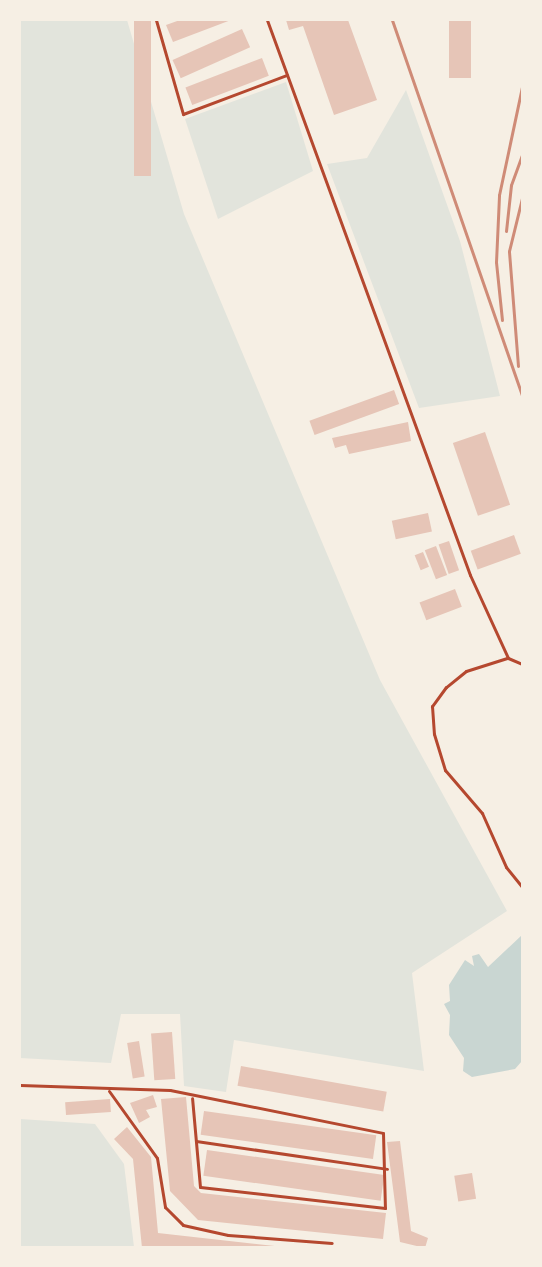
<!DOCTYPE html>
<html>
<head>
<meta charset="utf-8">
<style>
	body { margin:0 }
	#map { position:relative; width:542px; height:1267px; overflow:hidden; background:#f6efe4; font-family:"Sofia Sans Condensed",sans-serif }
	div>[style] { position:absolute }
	.green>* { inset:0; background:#e2e4dc }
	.water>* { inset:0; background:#c9d6d2 }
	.building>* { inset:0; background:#e6c5b7; transform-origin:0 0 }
	.service>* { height:3px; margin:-1.5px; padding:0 1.5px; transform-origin:1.5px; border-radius:1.5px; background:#b5482f }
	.rail>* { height:3px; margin:-1.5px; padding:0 1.5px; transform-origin:1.5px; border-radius:1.5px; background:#cf8b77 }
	span { translate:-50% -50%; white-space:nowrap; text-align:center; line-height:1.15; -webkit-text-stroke:6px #f6efe4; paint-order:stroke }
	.frame { position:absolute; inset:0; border:21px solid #f6efe4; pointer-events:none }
</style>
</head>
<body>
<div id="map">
	<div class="green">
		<div style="clip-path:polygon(20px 20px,127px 20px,184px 214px,380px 680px,507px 911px,412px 973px,424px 1071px,234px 1040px,226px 1092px,184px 1086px,180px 1014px,121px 1014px,111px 1063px,20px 1058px)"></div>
		<div style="clip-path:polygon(286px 82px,313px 171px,218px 219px,185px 119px)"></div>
		<div style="clip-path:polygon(406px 90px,460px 241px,500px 396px,419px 408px,327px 164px,367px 158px)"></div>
		<div style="clip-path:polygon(20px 1119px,95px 1124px,124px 1164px,134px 1247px,20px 1247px)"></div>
	</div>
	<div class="water">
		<div style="clip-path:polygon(522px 935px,522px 1061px,515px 1069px,472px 1077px,463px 1071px,464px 1058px,449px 1035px,450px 1015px,444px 1004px,450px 1001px,449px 985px,465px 960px,474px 966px,472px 956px,479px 954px,488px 967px)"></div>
	</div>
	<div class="building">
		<div style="left:134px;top:20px;width:17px;height:156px"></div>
		<div style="clip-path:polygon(180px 20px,231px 20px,173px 42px,166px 25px)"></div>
		<div style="clip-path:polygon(286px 20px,348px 20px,377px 100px,334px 115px,303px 26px,289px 30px)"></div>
		<div style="left:449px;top:20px;width:22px;height:58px"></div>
		<div style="left:242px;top:29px;width:20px;height:76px;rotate:66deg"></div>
		<div style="left:262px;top:58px;width:19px;height:82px;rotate:69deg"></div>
		<div style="left:394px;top:390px;width:15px;height:90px;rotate:70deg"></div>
		<div style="clip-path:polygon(408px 422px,411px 441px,349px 454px,346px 445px,335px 448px,332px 438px)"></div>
		<div style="left:485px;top:432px;width:77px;height:34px;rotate:71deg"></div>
		<div style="left:428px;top:513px;width:19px;height:37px;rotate:78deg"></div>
		<div style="left:514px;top:535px;width:20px;height:46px;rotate:70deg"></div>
		<div style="left:449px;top:541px;width:31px;height:11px;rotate:71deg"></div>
		<div style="left:436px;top:546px;width:31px;height:12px;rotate:69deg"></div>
		<div style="left:423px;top:552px;width:16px;height:9px;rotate:68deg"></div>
		<div style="left:455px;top:589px;width:19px;height:38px;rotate:69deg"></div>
		<div style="left:172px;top:1032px;width:47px;height:21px;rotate:86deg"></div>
		<div style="left:139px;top:1041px;width:36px;height:12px;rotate:81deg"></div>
		<div style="left:241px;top:1066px;width:148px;height:20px;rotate:10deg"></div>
		<div style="clip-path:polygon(153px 1095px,157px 1107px,146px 1110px,150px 1117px,139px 1123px,130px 1103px)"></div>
		<div style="clip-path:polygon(186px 1097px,194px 1186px,201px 1193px,386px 1213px,383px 1239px,198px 1220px,170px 1191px,161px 1099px)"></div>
		<div style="left:110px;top:1099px;width:13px;height:45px;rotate:86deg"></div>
		<div style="left:204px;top:1111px;width:174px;height:24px;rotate:8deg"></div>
		<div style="clip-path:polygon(127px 1127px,151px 1157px,158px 1233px,293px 1248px,142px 1248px,133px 1159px,114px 1139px)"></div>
		<div style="clip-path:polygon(400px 1141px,411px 1231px,428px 1238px,425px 1248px,400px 1242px,387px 1142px)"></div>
		<div style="left:207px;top:1150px;width:179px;height:26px;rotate:8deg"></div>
		<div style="left:472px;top:1173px;width:26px;height:18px;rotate:81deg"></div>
	</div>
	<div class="service">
		<div style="left:156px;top:20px;width:98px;rotate:74deg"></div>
		<div style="left:183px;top:114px;width:111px;rotate:-20.6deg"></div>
		<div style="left:267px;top:20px;width:591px;rotate:69.91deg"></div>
		<div style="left:470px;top:575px;width:91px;rotate:65.4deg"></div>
		<div style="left:508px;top:658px;width:15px;rotate:23deg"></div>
		<div style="left:507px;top:658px;width:43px;rotate:162.4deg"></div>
		<div style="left:466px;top:671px;width:26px;rotate:141deg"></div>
		<div style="left:446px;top:687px;width:24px;rotate:126deg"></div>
		<div style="left:432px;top:706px;width:28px;rotate:86deg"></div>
		<div style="left:434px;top:734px;width:38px;rotate:73deg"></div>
		<div style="left:445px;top:770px;width:57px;rotate:49.3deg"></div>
		<div style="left:482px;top:813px;width:59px;rotate:66deg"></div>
		<div style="left:506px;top:867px;width:26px;rotate:51deg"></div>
		<div style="left:20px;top:1085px;width:150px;rotate:1.9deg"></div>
		<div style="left:170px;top:1090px;width:217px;rotate:11.4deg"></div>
		<div style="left:383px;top:1133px;width:75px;rotate:88.5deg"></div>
		<div style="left:385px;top:1208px;width:186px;rotate:-173.5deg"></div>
		<div style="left:200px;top:1187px;width:89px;rotate:-95.1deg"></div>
		<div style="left:109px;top:1091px;width:82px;rotate:54.4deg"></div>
		<div style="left:157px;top:1158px;width:50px;rotate:80.7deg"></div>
		<div style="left:165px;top:1207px;width:25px;rotate:45deg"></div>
		<div style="left:183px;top:1225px;width:46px;rotate:12.5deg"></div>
		<div style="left:228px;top:1235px;width:104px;rotate:4.4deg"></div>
		<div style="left:196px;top:1141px;width:193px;rotate:8.3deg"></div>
	</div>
	<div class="rail">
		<div style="left:392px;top:20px;width:398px;rotate:70.9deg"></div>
		<div style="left:506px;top:231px;width:46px;rotate:-83.8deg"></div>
		<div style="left:511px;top:185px;width:32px;rotate:-70deg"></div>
		<div style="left:502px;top:320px;width:58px;rotate:-95.9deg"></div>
		<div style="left:496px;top:262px;width:67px;rotate:-87.4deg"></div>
		<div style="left:499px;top:195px;width:110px;rotate:-78deg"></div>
		<div style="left:518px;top:366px;width:115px;rotate:-94.5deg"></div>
		<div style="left:509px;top:251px;width:55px;rotate:-76.2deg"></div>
	</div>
	<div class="frame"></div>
</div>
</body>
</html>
